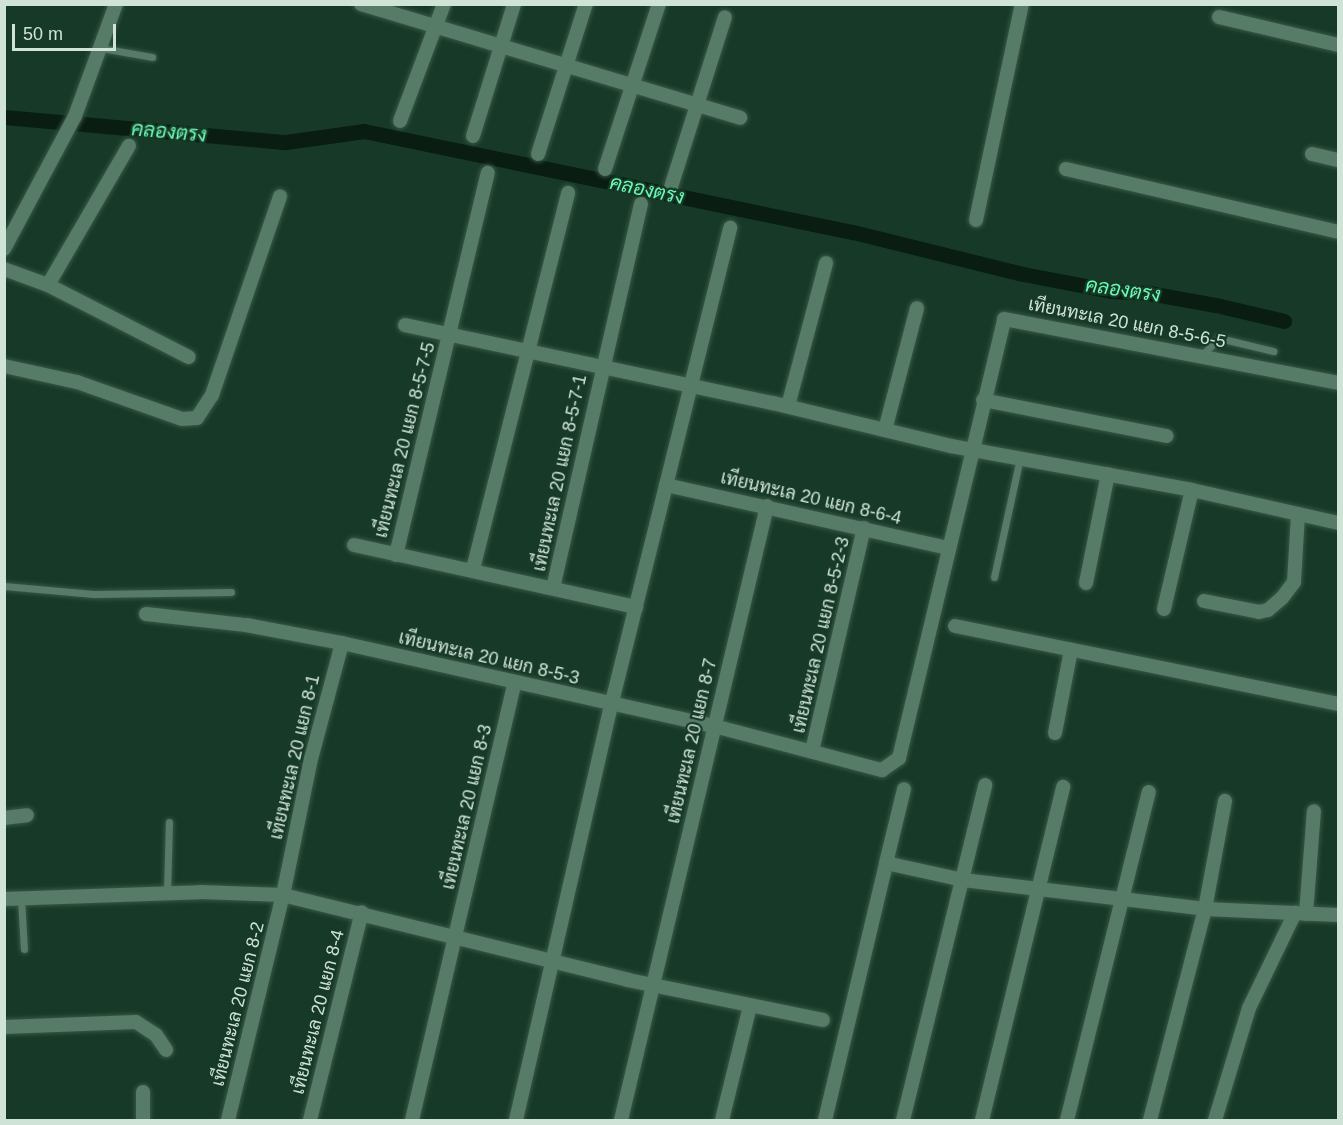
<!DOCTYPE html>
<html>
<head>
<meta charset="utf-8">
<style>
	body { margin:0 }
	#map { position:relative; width:1343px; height:1125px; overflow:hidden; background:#173a28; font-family:Helvetica,Sarabun,sans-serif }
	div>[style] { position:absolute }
	.canal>* { height:15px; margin:-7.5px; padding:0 7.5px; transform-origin:7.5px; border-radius:7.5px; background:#091d12 }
	.roads { filter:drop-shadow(0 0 2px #3a5748) drop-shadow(0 0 2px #3a5748) }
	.service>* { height:7px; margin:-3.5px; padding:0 3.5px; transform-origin:3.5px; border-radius:3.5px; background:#567b66 }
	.minor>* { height:14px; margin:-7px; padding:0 7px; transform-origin:7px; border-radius:7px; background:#567b66 }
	span { translate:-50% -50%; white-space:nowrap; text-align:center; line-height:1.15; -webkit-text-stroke:4.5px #173a28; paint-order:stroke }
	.street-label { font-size:18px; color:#cfe3d7 }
	.water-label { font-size:20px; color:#6bfab4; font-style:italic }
	.frame { position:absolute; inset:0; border:6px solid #cfe3d7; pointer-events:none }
	.scale { position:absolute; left:12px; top:24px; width:104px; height:27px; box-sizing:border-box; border:3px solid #cfe3d7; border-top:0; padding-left:8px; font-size:18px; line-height:21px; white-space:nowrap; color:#cfe3d7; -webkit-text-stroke:4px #173a28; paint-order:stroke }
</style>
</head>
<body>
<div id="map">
	<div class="canal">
		<div style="left:4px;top:117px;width:283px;rotate:5.1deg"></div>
		<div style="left:286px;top:142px;width:79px;rotate:-8deg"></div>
		<div style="left:364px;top:131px;width:499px;rotate:11.7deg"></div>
		<div style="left:853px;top:232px;width:175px;rotate:13.9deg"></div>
		<div style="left:1023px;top:274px;width:91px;rotate:10.8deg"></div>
		<div style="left:1112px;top:291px;width:37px;rotate:3deg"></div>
		<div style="left:1149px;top:293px;width:68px;rotate:10.2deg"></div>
		<div style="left:1216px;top:305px;width:70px;rotate:13.2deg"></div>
	</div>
	<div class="roads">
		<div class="service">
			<div style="left:101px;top:48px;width:52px;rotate:10deg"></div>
			<div style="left:1201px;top:356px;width:25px;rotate:-45deg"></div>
			<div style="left:1219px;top:338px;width:56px;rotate:13.5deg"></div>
			<div style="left:994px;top:577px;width:122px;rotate:-77.7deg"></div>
			<div style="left:4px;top:586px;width:90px;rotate:5.1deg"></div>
			<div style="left:94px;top:594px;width:137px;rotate:-0.8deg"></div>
			<div style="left:167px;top:893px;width:71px;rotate:-88.4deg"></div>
			<div style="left:21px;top:899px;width:50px;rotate:86.6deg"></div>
		</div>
		<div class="minor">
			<div style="left:361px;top:4px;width:396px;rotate:16.7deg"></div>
			<div style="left:1219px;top:17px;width:122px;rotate:13.2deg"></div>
			<div style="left:400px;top:121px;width:125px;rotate:-69.4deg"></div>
			<div style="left:473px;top:136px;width:138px;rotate:-72.7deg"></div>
			<div style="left:538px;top:154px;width:157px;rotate:-72.3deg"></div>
			<div style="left:1312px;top:154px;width:27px;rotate:13deg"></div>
			<div style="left:605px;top:169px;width:174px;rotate:-71.9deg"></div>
			<div style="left:1066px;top:169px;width:279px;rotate:13deg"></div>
			<div style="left:671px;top:187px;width:178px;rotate:-72.4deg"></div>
			<div style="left:976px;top:220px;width:221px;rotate:-78deg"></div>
			<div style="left:4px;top:249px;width:151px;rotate:-61.9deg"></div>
			<div style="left:75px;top:116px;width:119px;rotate:-69.9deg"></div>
			<div style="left:4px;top:269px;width:47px;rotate:20deg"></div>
			<div style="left:48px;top:285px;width:158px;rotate:27.1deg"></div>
			<div style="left:48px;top:285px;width:161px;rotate:-59.8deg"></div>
			<div style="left:405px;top:325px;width:376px;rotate:12deg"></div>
			<div style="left:773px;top:403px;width:183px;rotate:13.6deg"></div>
			<div style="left:951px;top:446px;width:245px;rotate:10.3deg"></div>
			<div style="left:1192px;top:490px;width:150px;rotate:12.7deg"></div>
			<div style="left:4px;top:366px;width:75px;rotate:12.4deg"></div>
			<div style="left:77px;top:382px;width:111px;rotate:19.4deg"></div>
			<div style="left:182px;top:419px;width:15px;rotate:-4deg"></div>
			<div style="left:197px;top:418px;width:27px;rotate:-57deg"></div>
			<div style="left:212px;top:395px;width:210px;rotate:-71.1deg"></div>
			<div style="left:983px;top:400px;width:187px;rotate:11.1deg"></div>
			<div style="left:788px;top:406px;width:148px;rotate:-75.1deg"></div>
			<div style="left:885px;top:430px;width:126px;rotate:-75.3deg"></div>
			<div style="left:666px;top:485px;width:290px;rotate:12.6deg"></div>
			<div style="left:354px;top:545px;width:289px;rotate:12.4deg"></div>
			<div style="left:396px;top:555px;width:393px;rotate:-76.5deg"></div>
			<div style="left:473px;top:569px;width:388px;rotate:-75.8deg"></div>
			<div style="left:1086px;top:583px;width:111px;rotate:-78.6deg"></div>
			<div style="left:553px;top:588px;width:394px;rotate:-77.1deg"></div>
			<div style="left:1204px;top:601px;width:56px;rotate:11.3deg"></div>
			<div style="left:1259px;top:612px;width:9px;rotate:-13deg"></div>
			<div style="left:1268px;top:610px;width:18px;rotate:-41deg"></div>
			<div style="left:1282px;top:598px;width:20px;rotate:-53deg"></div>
			<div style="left:1294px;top:582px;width:68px;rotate:-86.6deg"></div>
			<div style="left:1164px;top:609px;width:122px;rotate:-76.8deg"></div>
			<div style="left:146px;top:614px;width:101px;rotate:6.3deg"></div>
			<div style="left:246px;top:625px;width:98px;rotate:10.6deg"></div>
			<div style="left:955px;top:626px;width:391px;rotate:11.5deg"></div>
			<div style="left:1055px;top:733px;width:85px;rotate:-79.1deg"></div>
			<div style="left:812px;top:751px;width:229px;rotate:-76.9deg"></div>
			<div style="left:4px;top:818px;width:23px;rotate:-7deg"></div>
			<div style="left:886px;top:863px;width:76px;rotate:-76.3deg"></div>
			<div style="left:4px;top:899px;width:196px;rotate:-2deg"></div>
			<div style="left:200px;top:892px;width:83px;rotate:2.1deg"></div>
			<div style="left:283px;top:895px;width:355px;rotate:13.8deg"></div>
			<div style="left:628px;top:980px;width:199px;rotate:11.6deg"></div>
			<div style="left:1306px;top:914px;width:103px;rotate:-85.6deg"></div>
			<div style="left:4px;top:1027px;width:132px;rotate:-2.2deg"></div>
			<div style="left:136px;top:1022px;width:24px;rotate:33deg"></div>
			<div style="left:156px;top:1035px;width:18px;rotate:56deg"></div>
			<div style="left:143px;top:1120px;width:28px;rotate:-90deg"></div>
			<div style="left:228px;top:1120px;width:232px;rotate:-76.3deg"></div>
			<div style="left:283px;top:895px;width:139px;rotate:-78.4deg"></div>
			<div style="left:311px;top:759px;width:120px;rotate:-75deg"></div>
			<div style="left:342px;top:643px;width:381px;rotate:12.6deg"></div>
			<div style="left:714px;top:726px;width:174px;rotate:14.7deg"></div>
			<div style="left:882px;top:770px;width:21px;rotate:-35deg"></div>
			<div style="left:899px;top:758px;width:451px;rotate:-76.5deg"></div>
			<div style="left:1004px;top:319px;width:340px;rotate:10.8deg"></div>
			<div style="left:310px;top:1120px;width:214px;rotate:-76deg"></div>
			<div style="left:412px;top:1120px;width:448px;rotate:-76.8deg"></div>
			<div style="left:516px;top:1120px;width:425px;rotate:-77.1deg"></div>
			<div style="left:611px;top:706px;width:493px;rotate:-76deg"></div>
			<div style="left:621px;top:1120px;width:631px;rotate:-76.62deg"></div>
			<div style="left:722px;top:1120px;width:117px;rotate:-76.2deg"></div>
			<div style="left:825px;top:1120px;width:264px;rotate:-76.6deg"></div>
			<div style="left:886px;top:863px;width:79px;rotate:12.4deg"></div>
			<div style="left:963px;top:880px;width:244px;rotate:6.8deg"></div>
			<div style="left:1205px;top:909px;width:133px;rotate:2.6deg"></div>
			<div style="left:903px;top:1120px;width:345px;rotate:-76.2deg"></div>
			<div style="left:982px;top:1120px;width:343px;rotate:-76.3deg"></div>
			<div style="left:1067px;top:1120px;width:338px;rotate:-76deg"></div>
			<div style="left:1150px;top:1120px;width:218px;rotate:-75.4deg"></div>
			<div style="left:1205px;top:909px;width:110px;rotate:-79.5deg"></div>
			<div style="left:1215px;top:1120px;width:117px;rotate:-73.1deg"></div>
			<div style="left:1249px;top:1008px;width:106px;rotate:-64.2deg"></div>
		</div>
	</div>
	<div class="street-label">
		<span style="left:1127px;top:323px;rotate:11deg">เทียนทะเล 20 แยก 8-5-6-5</span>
		<span style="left:405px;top:440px;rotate:-76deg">เทียนทะเล 20 แยก 8-5-7-5</span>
		<span style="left:560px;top:473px;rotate:-78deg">เทียนทะเล 20 แยก 8-5-7-1</span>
		<span style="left:811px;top:498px;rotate:13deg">เทียนทะเล 20 แยก 8-6-4</span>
		<span style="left:821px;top:635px;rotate:-77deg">เทียนทะเล 20 แยก 8-5-2-3</span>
		<span style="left:489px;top:658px;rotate:13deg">เทียนทะเล 20 แยก 8-5-3</span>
		<span style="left:692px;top:741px;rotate:-77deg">เทียนทะเล 20 แยก 8-7</span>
		<span style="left:295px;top:757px;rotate:-77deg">เทียนทะเล 20 แยก 8-1</span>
		<span style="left:467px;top:807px;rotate:-77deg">เทียนทะเล 20 แยก 8-3</span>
		<span style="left:238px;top:1004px;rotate:-76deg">เทียนทะเล 20 แยก 8-2</span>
		<span style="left:318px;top:1012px;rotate:-76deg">เทียนทะเล 20 แยก 8-4</span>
	</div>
	<div class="water-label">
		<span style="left:169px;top:132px;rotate:5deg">คลองตรง</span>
		<span style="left:647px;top:190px;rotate:12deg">คลองตรง</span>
		<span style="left:1123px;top:290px;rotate:8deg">คลองตรง</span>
	</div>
	<div class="frame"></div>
	<div class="scale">50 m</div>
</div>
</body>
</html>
